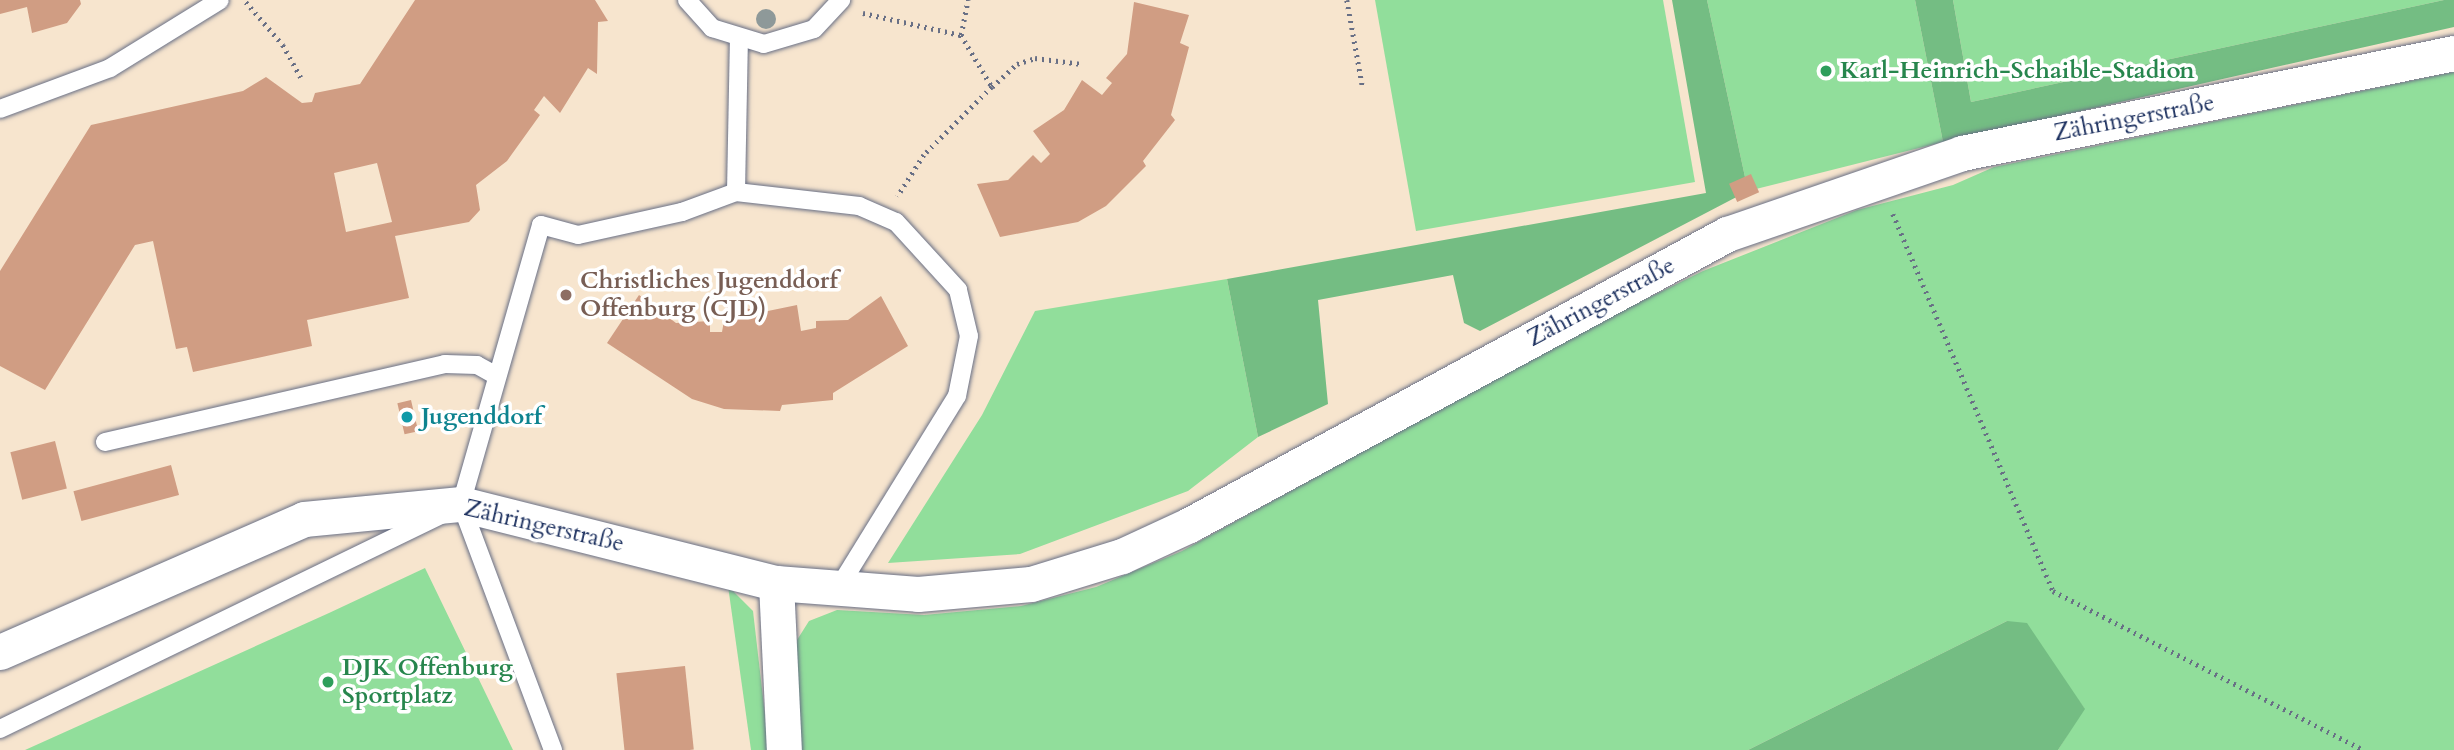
<!DOCTYPE html>
<html>
<head>
<meta charset="utf-8">
<style>
	body { margin:0 }
	#map { position:relative; width:2454px; height:750px; overflow:hidden; background:#f7e5ce; font-family:Cardo,serif }
	div>[style] { position:absolute }
	.green>* { inset:0; background:#91de9b }
	.forest>* { inset:0; background:#74bd83 }
	.building>* { inset:0; background:#d09d83; transform-origin:0 0 }
	.path>* { height:4.5px; margin-top:-2.25px; transform-origin:0; background:repeating-linear-gradient(90deg,#686f85 0 2px,transparent 0 7px) }
	.roads { filter:drop-shadow(0 0 2px #686f85) drop-shadow(0 0 2px #686f85) }
	.service>* { height:18px; margin:-9px; padding:0 9px; transform-origin:9px; border-radius:9px; background:#fff }
	.minor>* { height:35px; margin:-17.5px; padding:0 17.5px; transform-origin:17.5px; border-radius:17.5px; background:#fff }
	.trees>* { width:20px; height:20px; margin:-10px; border-radius:50%; background:#8e9999 }
	.dots>* { width:19px; height:19px; translate:-50% -50%; box-sizing:border-box; border:4px solid #fff; border-radius:50% }
	span { translate:-50% -50%; white-space:nowrap; text-align:center; line-height:1.15; -webkit-text-stroke:7px #fff; paint-order:stroke }
	.leisure-label { font-size:24px; color:#27864d; font-weight:700 }
	.left { translate:0 -50%; text-align:left }
	.street-label { font-size:24px; color:#1b2f5e }
	.education-label { font-size:24px; color:#785e54; font-weight:700 }
	.culture-label { font-size:24px; color:#0d838f; font-weight:700 }
</style>
</head>
<body>
<div id="map">
	<div class="green">
		<div style="clip-path:polygon(1375px 0,1663px 0,1695px 182px,1416px 231px)"></div>
		<div style="clip-path:polygon(1707px 0,1915px 0,1943px 142px,1748px 191px)"></div>
		<div style="clip-path:polygon(1953px 0,2444px 0,1971px 102px)"></div>
		<div style="clip-path:polygon(2454px 72px,2454px 750px,2058px 750px,2084px 708px,2055px 668px,2007px 621px,1748px 750px,797px 750px,794px 670px,797px 640px,809px 621px,837px 610px,924px 615px,1021px 606px,1096px 587px,1182px 551px,1577px 333px,1703px 271px,1857px 210px,1953px 185px,1994px 167px)"></div>
		<div style="clip-path:polygon(1227px 279px,1258px 437px,1188px 491px,1020px 554px,888px 563px,982px 415px,1035px 311px)"></div>
		<div style="clip-path:polygon(425px 568px,513px 750px,25px 750px,329px 613px)"></div>
		<div style="clip-path:polygon(728px 586px,753px 611px,769px 750px,751px 750px)"></div>
	</div>
	<div class="forest">
		<div style="clip-path:polygon(1672px 0,1707px 0,1748px 191px,1480px 331px,1464px 323px,1453px 275px,1318px 300px,1328px 404px,1258px 437px,1227px 279px,1706px 193px)"></div>
		<div style="clip-path:polygon(1915px 0,1953px 0,1971px 102px,2444px 0,2454px 0,2454px 27px,1943px 142px)"></div>
		<div style="clip-path:polygon(2007px 621px,2027px 623px,2085px 709px,2058px 750px,1748px 750px)"></div>
	</div>
	<div class="building">
		<div style="clip-path:polygon(0 0,80px 0,81px 4px,67px 23px,32px 33px,27px 7px,0 14px)"></div>
		<div style="clip-path:polygon(evenodd,415px 0,595px 0,608px 21px,598px 22px,597px 74px,588px 68px,560px 113px,544px 96px,534px 110px,540px 115px,507px 161px,476px 185px,480px 210px,469px 222px,395px 236px,409px 298px,307px 320px,312px 346px,193px 372px,187px 347px,176px 349px,153px 241px,135px 245px,45px 390px,0 366px,0 271px,91px 125px,243px 91px,266px 77px,302px 103px,312px 102px,315px 93px,360px 84px,415px 0,377px 163px,392px 222px,346px 232px,334px 173px,377px 163px)"></div>
		<div style="clip-path:polygon(1134px 2px,1189px 15px,1180px 43px,1189px 47px,1171px 115px,1175px 120px,1143px 161px,1146px 166px,1106px 206px,1078px 222px,1000px 237px,977px 184px,1008px 180px,1033px 155px,1041px 163px,1050px 154px,1033px 131px,1064px 110px,1082px 80px,1102px 95px,1112px 83px,1106px 78px,1127px 54px)"></div>
		<div style="left:1751px;top:174px;width:20px;height:24px;rotate:66deg"></div>
		<div style="clip-path:polygon(639px 295px,676px 323px,710px 321px,710px 332px,722px 332px,727px 304px,763px 312px,797px 305px,801px 331px,816px 328px,816px 321px,848px 320px,881px 296px,908px 346px,833px 393px,833px 400px,782px 405px,780px 411px,724px 409px,692px 399px,607px 343px)"></div>
		<div style="left:411px;top:400px;width:32px;height:14px;rotate:77deg"></div>
		<div style="left:55px;top:441px;width:49px;height:46px;rotate:76deg"></div>
		<div style="left:171px;top:465px;width:31px;height:101px;rotate:75deg"></div>
		<div style="left:685px;top:666px;width:84px;height:69px;rotate:84deg"></div>
	</div>
	<div class="path">
		<div style="left:1347px;top:0;width:90px;rotate:79.8deg"></div>
		<div style="left:246px;top:2px;width:57px;rotate:49.3deg"></div>
		<div style="left:283px;top:45px;width:37px;rotate:61deg"></div>
		<div style="left:863px;top:13px;width:100px;rotate:12.7deg"></div>
		<div style="left:961px;top:35px;width:61px;rotate:59.2deg"></div>
		<div style="left:992px;top:87px;width:96px;rotate:135deg"></div>
		<div style="left:924px;top:155px;width:49px;rotate:122.4deg"></div>
		<div style="left:961px;top:35px;width:36px;rotate:-79deg"></div>
		<div style="left:992px;top:87px;width:34px;rotate:-43deg"></div>
		<div style="left:1017px;top:64px;width:19px;rotate:-18deg"></div>
		<div style="left:1035px;top:58px;width:47px;rotate:7.3deg"></div>
		<div style="left:1893px;top:214px;width:410px;rotate:67deg"></div>
		<div style="left:2053px;top:591px;width:349px;rotate:27.1deg"></div>
	</div>
	<div class="roads">
		<div class="service">
			<div style="left:687px;top:0;width:38px;rotate:48deg"></div>
			<div style="left:712px;top:28px;width:54px;rotate:17.1deg"></div>
			<div style="left:764px;top:44px;width:52px;rotate:-16.7deg"></div>
			<div style="left:814px;top:29px;width:40px;rotate:-47deg"></div>
			<div style="left:0;top:109px;width:117px;rotate:-20.4deg"></div>
			<div style="left:110px;top:68px;width:129px;rotate:-31.7deg"></div>
			<div style="left:736px;top:192px;width:151px;rotate:-88.9deg"></div>
			<div style="left:105px;top:442px;width:349px;rotate:-12.9deg"></div>
			<div style="left:445px;top:364px;width:32px;rotate:2deg"></div>
			<div style="left:477px;top:365px;width:23px;rotate:29deg"></div>
			<div style="left:0;top:729px;width:492px;rotate:-25.9deg"></div>
			<div style="left:553px;top:750px;width:263px;rotate:-110.5deg"></div>
			<div style="left:461px;top:504px;width:290px;rotate:-74deg"></div>
			<div style="left:541px;top:225px;width:38px;rotate:15deg"></div>
			<div style="left:578px;top:235px;width:107px;rotate:-12.5deg"></div>
			<div style="left:682px;top:212px;width:58px;rotate:-20.3deg"></div>
			<div style="left:736px;top:192px;width:124px;rotate:6.5deg"></div>
			<div style="left:859px;top:206px;width:40px;rotate:23.4deg"></div>
			<div style="left:896px;top:222px;width:92px;rotate:47.6deg"></div>
			<div style="left:958px;top:290px;width:47px;rotate:76.6deg"></div>
			<div style="left:969px;top:336px;width:61px;rotate:101.3deg"></div>
			<div style="left:957px;top:396px;width:227px;rotate:121.7deg"></div>
		</div>
		<div class="minor">
			<div style="left:776px;top:583px;width:167px;rotate:87.3deg"></div>
			<div style="left:0;top:652px;width:332px;rotate:-23.6deg"></div>
			<div style="left:304px;top:519px;width:158px;rotate:-5.5deg"></div>
			<div style="left:461px;top:504px;width:325px;rotate:14.1deg"></div>
			<div style="left:776px;top:583px;width:142px;rotate:4.4deg"></div>
			<div style="left:918px;top:594px;width:113px;rotate:-5.1deg"></div>
			<div style="left:1031px;top:584px;width:95px;rotate:-17.1deg"></div>
			<div style="left:1122px;top:556px;width:74px;rotate:-24.8deg"></div>
			<div style="left:1189px;top:525px;width:612px;rotate:-28.41deg"></div>
			<div style="left:1727px;top:234px;width:249px;rotate:-19deg"></div>
			<div style="left:1962px;top:153px;width:502px;rotate:-11.49deg"></div>
		</div>
	</div>
	<div class="trees">
		<div style="left:766px;top:19px"></div>
	</div>
	<div class="dots">
		<div style="left:1826px;top:71px;background:#2e9e5b"></div>
		<div style="left:566px;top:295px;background:#8d6e63"></div>
		<div style="left:407px;top:417px;background:#0f9aa8"></div>
		<div style="left:328px;top:682px;background:#2e9e5b"></div>
	</div>
	<div class="leisure-label">
		<span class="left" style="left:1840px;top:71px">Karl-Heinrich-Schaible-Stadion</span>
		<span class="left" style="left:342px;top:682px">DJK Offenburg<br>Sportplatz</span>
	</div>
	<div class="street-label">
		<span style="left:2134px;top:118px;rotate:-11deg">Zähringerstraße</span>
		<span style="left:1601px;top:302px;rotate:-28deg">Zähringerstraße</span>
		<span style="left:544px;top:526px;rotate:13deg">Zähringerstraße</span>
	</div>
	<div class="education-label">
		<span class="left" style="left:580px;top:295px">Christliches Jugenddorf<br>Offenburg (CJD)</span>
	</div>
	<div class="culture-label">
		<span class="left" style="left:421px;top:417px">Jugenddorf</span>
	</div>
</div>
</body>
</html>
